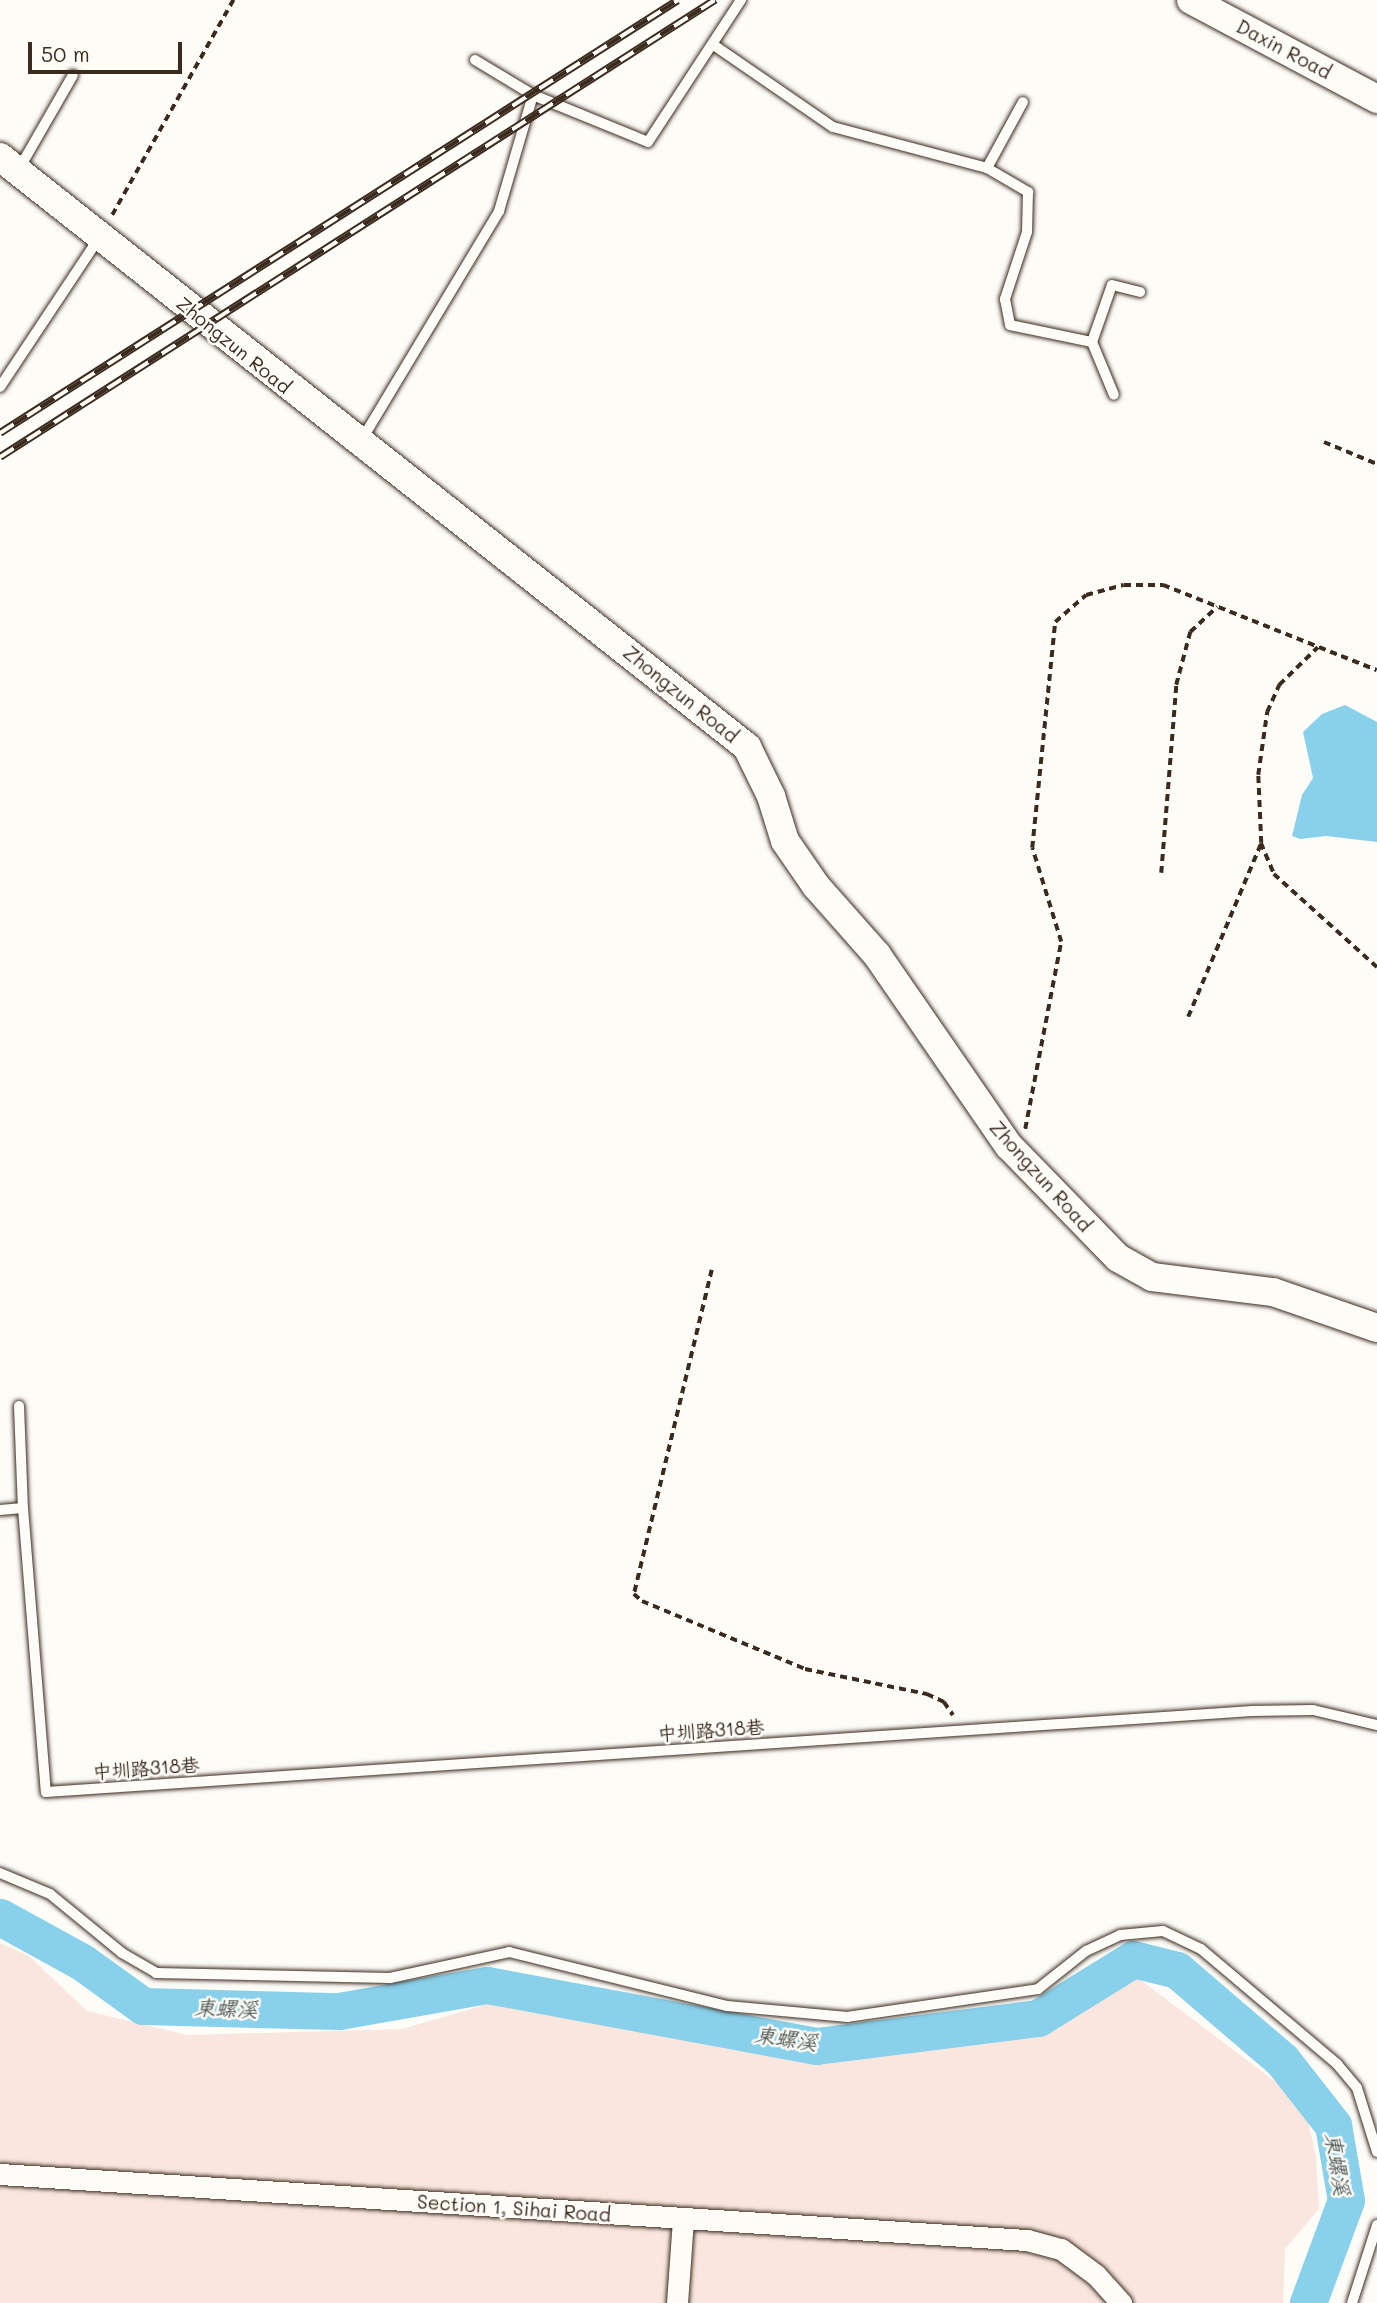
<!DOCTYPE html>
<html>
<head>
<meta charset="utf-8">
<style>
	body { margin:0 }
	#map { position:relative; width:1377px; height:2303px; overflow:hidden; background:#fdfcf7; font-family:Mali,"LXGW WenKai TC",sans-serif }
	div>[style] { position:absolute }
	.built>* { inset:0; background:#f9e7df }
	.water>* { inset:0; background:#89d0ea }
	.river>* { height:37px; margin:-18.5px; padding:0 18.5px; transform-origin:18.5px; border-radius:18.5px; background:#89d0ea }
	.path>* { height:3.5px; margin-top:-1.75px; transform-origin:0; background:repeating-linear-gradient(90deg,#3b2a1e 0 7px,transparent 0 12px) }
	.roads { filter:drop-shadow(0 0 2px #3b2a1e) drop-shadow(0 0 2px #3b2a1e) }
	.service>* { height:10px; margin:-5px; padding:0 5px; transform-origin:5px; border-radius:5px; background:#fdfcf7 }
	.minor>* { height:21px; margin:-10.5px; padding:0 10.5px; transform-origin:10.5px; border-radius:10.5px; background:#fdfcf7 }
	.tertiary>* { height:28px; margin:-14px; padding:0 14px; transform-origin:14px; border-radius:14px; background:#fdfcf7 }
	.rail>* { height:8px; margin-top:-4px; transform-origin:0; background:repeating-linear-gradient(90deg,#fdfcf7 0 16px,#3b2a1e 0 32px); box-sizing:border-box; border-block:2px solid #3b2a1e }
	span { translate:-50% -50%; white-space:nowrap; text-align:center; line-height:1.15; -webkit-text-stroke:5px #fdfcf7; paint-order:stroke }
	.street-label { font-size:19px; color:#3b2a1e }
	.water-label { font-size:21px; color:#525c5b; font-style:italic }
	.scale { position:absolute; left:28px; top:42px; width:154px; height:32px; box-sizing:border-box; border:4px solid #3b2a1e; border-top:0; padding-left:9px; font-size:21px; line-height:24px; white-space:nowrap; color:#3b2a1e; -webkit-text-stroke:5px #fdfcf7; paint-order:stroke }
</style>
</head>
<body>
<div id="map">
	<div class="built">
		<div style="clip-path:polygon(0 1943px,29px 1956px,87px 2011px,187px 2035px,402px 2029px,513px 1997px,738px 2051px,931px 2046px,1075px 2016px,1134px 1975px,1304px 2103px,1316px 2156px,1319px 2209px,1285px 2249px,1283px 2303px,0 2303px)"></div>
	</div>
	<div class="water">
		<div style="clip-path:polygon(1345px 705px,1377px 722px,1377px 842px,1326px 836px,1300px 839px,1292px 836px,1302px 795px,1313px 778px,1303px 732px,1322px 714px)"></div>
	</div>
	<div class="river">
		<div style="left:0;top:1917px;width:94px;rotate:28.8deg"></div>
		<div style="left:82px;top:1962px;width:75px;rotate:35.8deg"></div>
		<div style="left:143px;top:2006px;width:196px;rotate:1.5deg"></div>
		<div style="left:339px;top:2011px;width:150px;rotate:-10deg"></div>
		<div style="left:487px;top:1985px;width:335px;rotate:10.5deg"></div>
		<div style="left:816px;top:2046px;width:224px;rotate:-7.2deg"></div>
		<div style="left:1038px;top:2018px;width:112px;rotate:-31.8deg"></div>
		<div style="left:1133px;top:1959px;width:45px;rotate:14deg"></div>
		<div style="left:1177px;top:1970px;width:138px;rotate:40.6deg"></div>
		<div style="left:1282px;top:2060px;width:83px;rotate:51.9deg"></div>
		<div style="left:1333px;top:2125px;width:76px;rotate:80.2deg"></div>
		<div style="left:1346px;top:2200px;width:110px;rotate:110.3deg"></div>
	</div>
	<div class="path">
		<div style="left:112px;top:215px;width:247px;rotate:-60.6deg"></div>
		<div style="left:1324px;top:442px;width:57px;rotate:22.5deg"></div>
		<div style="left:1261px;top:843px;width:34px;rotate:67deg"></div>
		<div style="left:1274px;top:874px;width:139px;rotate:42.1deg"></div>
		<div style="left:1161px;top:873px;width:189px;rotate:-85.4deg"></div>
		<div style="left:1176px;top:685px;width:55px;rotate:-75.2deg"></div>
		<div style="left:1190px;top:632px;width:37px;rotate:-43deg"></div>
		<div style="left:1188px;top:1017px;width:189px;rotate:-67.2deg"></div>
		<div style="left:1261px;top:843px;width:68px;rotate:-92.5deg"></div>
		<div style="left:1258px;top:775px;width:64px;rotate:-81.9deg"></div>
		<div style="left:1267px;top:712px;width:30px;rotate:-66deg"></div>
		<div style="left:1279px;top:685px;width:54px;rotate:-44.3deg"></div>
		<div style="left:1025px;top:1129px;width:190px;rotate:-79.1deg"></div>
		<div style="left:1061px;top:942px;width:98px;rotate:-107.1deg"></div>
		<div style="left:1032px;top:848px;width:227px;rotate:-84.2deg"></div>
		<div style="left:1055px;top:622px;width:41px;rotate:-41.1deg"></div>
		<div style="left:1086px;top:595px;width:39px;rotate:-15deg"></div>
		<div style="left:1124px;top:585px;width:39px"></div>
		<div style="left:1163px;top:585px;width:230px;rotate:21.7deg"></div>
		<div style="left:712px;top:1270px;width:333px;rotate:103.5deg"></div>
		<div style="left:634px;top:1594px;width:11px;rotate:41deg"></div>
		<div style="left:642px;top:1601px;width:177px;rotate:22.6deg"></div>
		<div style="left:805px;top:1669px;width:125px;rotate:11.6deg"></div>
		<div style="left:927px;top:1694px;width:19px;rotate:25deg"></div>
		<div style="left:944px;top:1702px;width:16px;rotate:55deg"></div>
	</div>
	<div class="roads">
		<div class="service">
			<div style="left:715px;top:46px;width:143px;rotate:34.5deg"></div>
			<div style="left:833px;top:127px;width:159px;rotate:14.9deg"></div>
			<div style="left:987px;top:168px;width:48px;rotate:30.3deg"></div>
			<div style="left:1028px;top:192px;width:40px;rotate:91.4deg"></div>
			<div style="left:1027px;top:232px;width:71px;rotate:108.2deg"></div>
			<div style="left:1005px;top:299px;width:26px;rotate:79deg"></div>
			<div style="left:1010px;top:325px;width:84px;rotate:11.7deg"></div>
			<div style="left:1092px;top:342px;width:57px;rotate:67.5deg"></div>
			<div style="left:475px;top:60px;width:68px;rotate:31.1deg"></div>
			<div style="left:533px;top:95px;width:124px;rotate:22.2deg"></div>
			<div style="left:648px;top:142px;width:170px;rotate:-56.8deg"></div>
			<div style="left:987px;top:168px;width:75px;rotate:-61.4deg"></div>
			<div style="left:19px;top:169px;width:108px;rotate:-60.1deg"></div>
			<div style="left:1092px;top:342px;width:60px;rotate:-70.7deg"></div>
			<div style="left:1112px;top:285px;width:29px;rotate:14deg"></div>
			<div style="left:0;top:387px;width:179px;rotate:-56.4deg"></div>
			<div style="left:361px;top:441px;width:268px;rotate:-59deg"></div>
			<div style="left:499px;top:211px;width:121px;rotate:-73.7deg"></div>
			<div style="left:19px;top:1406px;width:102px;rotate:87.8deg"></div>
			<div style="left:0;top:1510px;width:23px;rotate:-5deg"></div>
			<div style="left:23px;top:1508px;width:285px;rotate:85.4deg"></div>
			<div style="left:46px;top:1792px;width:1209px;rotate:-3.84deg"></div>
			<div style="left:1252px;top:1711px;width:61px;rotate:-0.9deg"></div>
			<div style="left:1313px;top:1710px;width:66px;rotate:13.2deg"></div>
			<div style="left:0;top:1873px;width:54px;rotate:22.8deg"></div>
			<div style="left:50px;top:1894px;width:93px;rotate:39.3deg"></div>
			<div style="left:122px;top:1953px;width:39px;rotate:30deg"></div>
			<div style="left:156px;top:1973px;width:234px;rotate:1.2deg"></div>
			<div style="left:390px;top:1978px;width:122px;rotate:-12.3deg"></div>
			<div style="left:509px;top:1952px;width:225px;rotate:13.9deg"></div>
			<div style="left:727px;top:2006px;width:121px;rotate:5.2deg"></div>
			<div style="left:847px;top:2017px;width:193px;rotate:-8.3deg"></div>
			<div style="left:1038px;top:1989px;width:61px;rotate:-38.4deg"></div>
			<div style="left:1086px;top:1951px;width:38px;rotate:-25deg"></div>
			<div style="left:1120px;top:1935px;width:43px;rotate:-5.3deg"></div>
			<div style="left:1163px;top:1931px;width:42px;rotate:25.3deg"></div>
			<div style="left:1201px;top:1949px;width:178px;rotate:40.2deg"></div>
			<div style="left:1337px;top:2064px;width:31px;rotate:50deg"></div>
			<div style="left:1357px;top:2088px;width:67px;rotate:72.6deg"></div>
			<div style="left:1352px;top:2303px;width:82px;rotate:-72.2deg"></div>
		</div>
		<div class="minor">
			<div style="left:0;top:2174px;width:1029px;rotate:3.68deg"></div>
			<div style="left:1027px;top:2240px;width:35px;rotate:15deg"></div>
			<div style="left:1061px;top:2249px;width:44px;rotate:36.6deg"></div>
			<div style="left:1096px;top:2275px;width:38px;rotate:48deg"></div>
			<div style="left:677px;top:2303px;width:84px;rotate:-85.9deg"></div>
		</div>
		<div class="tertiary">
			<div style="left:1191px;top:0;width:211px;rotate:28deg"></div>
			<div style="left:0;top:157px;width:952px;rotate:38.3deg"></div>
			<div style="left:747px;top:747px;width:55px;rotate:63.9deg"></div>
			<div style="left:771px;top:796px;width:47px;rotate:72.7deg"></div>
			<div style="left:785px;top:841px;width:55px;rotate:55.4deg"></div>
			<div style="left:816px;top:886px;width:92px;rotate:48.5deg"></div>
			<div style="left:877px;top:955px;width:232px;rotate:55.4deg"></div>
			<div style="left:1009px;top:1146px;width:156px;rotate:45.8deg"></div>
			<div style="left:1118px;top:1258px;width:39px;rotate:29deg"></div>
			<div style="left:1152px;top:1277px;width:122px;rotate:7.1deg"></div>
			<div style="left:1273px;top:1292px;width:110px;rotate:19.1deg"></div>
		</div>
	</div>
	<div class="rail">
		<div style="left:0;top:433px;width:804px;rotate:-32.56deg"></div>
		<div style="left:0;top:457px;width:849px;rotate:-32.59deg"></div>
	</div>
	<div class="street-label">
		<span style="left:1284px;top:49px;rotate:28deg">Daxin Road</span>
		<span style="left:234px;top:345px;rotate:39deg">Zhongzun Road</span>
		<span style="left:681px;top:694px;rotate:39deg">Zhongzun Road</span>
		<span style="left:1041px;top:1176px;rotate:48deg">Zhongzun Road</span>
		<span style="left:711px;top:1730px;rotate:-4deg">中圳路318巷</span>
		<span style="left:146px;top:1768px;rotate:-4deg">中圳路318巷</span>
		<span style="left:514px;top:2208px;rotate:4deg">Section 1, Sihai Road</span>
	</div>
	<div class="water-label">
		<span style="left:226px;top:2008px;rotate:2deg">東螺溪</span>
		<span style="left:786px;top:2038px;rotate:8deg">東螺溪</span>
		<span style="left:1338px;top:2164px;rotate:81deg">東螺溪</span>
	</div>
	<div class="scale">50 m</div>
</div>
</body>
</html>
